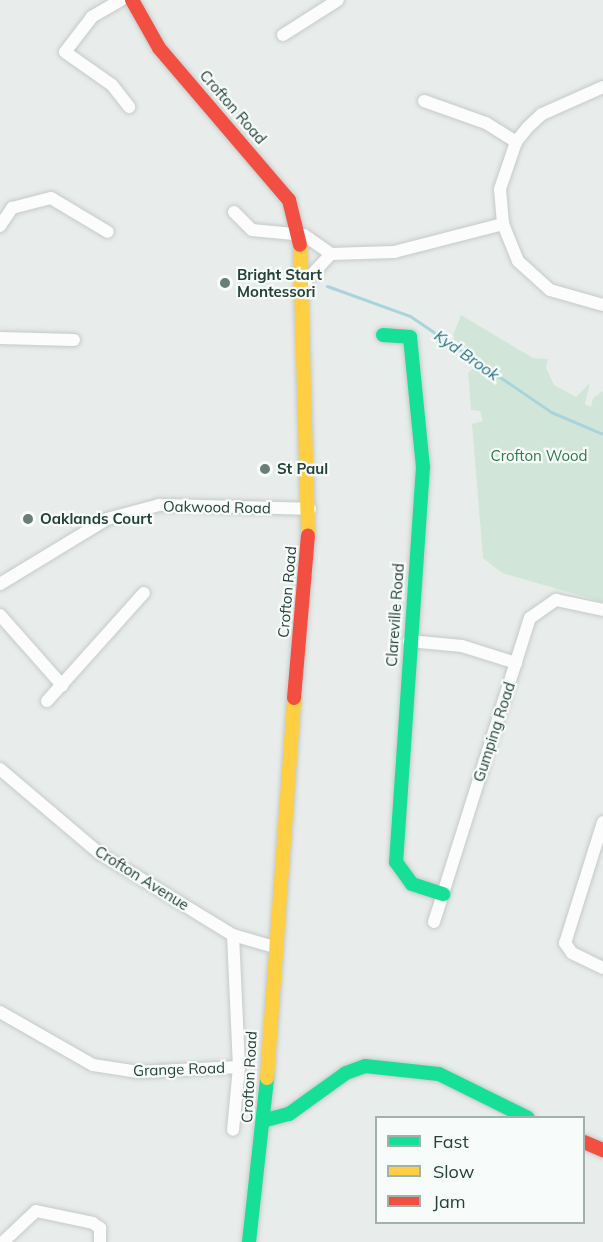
<!DOCTYPE html>
<html>
<head>
<meta charset="utf-8">
<style>
	body { margin:0 }
	#map { position:relative; width:603px; height:1242px; overflow:hidden; background:#e8edeb; font-family:Mulish,sans-serif }
	div>[style] { position:absolute }
	.green>* { inset:0; background:#d1e6d8 }
	.stream>* { height:3px; margin:-1.5px; padding:0 1.5px; transform-origin:1.5px; border-radius:1.5px; background:#a9d4db }
	.roads { filter:drop-shadow(0 0 2px #c5cac8) drop-shadow(0 0 2px #c5cac8) }
	.street>* { height:12px; margin:-6px; padding:0 6px; transform-origin:6px; border-radius:6px; background:#fcfcfc }
	.fast>* { height:14px; margin:-7px; padding:0 7px; transform-origin:7px; border-radius:7px; background:#16e098 }
	.slow>* { height:14px; margin:-7px; padding:0 7px; transform-origin:7px; border-radius:7px; background:#ffcf43 }
	.jam>* { height:14px; margin:-7px; padding:0 7px; transform-origin:7px; border-radius:7px; background:#f24e42 }
	.dots>* { width:16px; height:16px; translate:-50% -50%; box-sizing:border-box; border:3px solid #f7fbf9; border-radius:50% }
	span { translate:-50% -50%; white-space:nowrap; text-align:center; line-height:1.15; -webkit-text-stroke:4.5px #f7fbf9; paint-order:stroke }
	.street-label { font-size:15px; color:#24423a }
	.poi-label { font-size:15px; color:#24423a; font-weight:700 }
	.left { translate:0 -50%; text-align:left }
	.park-label { font-size:15px; color:#2d7a4b }
	.water-label { font-size:16px; color:#1c6f80; font-style:italic }
	.legend { position:absolute; left:375px; top:1116px; width:210px; height:108px; box-sizing:border-box; background:#f7fbf9; border:2px solid #a3b1ad; margin:0; padding:8px 10px; list-style:none; font-size:18px; color:#24423a }
	.legend li { display:flex; align-items:center; gap:12px; height:30px }
	.legend b { width:30px; border:2px solid #a3b1ad }
</style>
</head>
<body>
<div id="map">
	<div class="green">
		<div style="clip-path:polygon(461px 315px,533px 358px,548px 359px,546px 368px,554px 385px,576px 397px,590px 383px,585px 404px,591px 407px,593px 398px,603px 391px,603px 602px,502px 573px,483px 558px,472px 424px,483px 421px,480px 411px,471px 410px,468px 373px,474px 367px,465px 347px,452px 338px)"></div>
	</div>
	<div class="stream">
		<div style="left:327px;top:286px;width:88px;rotate:19.9deg"></div>
		<div style="left:410px;top:316px;width:171px;rotate:34.2deg"></div>
		<div style="left:551px;top:412px;width:56px;rotate:22.9deg"></div>
	</div>
	<div class="roads">
		<div class="street">
			<div style="left:121px;top:0;width:34px;rotate:150deg"></div>
			<div style="left:92px;top:17px;width:44px;rotate:127.6deg"></div>
			<div style="left:65px;top:52px;width:57px;rotate:35.1deg"></div>
			<div style="left:112px;top:85px;width:28px;rotate:52deg"></div>
			<div style="left:283px;top:35px;width:65px;rotate:-32.5deg"></div>
			<div style="left:603px;top:87px;width:67px;rotate:156.1deg"></div>
			<div style="left:542px;top:114px;width:19px;rotate:137deg"></div>
			<div style="left:528px;top:127px;width:19px;rotate:129deg"></div>
			<div style="left:516px;top:142px;width:50px;rotate:108.8deg"></div>
			<div style="left:500px;top:189px;width:35px;rotate:85deg"></div>
			<div style="left:503px;top:224px;width:40px;rotate:68deg"></div>
			<div style="left:518px;top:261px;width:43px;rotate:42.2deg"></div>
			<div style="left:550px;top:290px;width:55px;rotate:15.8deg"></div>
			<div style="left:424px;top:101px;width:66px;rotate:19.5deg"></div>
			<div style="left:486px;top:123px;width:36px;rotate:32deg"></div>
			<div style="left:234px;top:212px;width:25px;rotate:45deg"></div>
			<div style="left:252px;top:230px;width:52px;rotate:5.5deg"></div>
			<div style="left:304px;top:235px;width:33px;rotate:35deg"></div>
			<div style="left:0;top:226px;width:22px;rotate:-56deg"></div>
			<div style="left:12px;top:208px;width:40px;rotate:-14.4deg"></div>
			<div style="left:51px;top:198px;width:66px;rotate:30.8deg"></div>
			<div style="left:303px;top:284px;width:41px;rotate:-47deg"></div>
			<div style="left:331px;top:254px;width:63px;rotate:-1.8deg"></div>
			<div style="left:394px;top:252px;width:113px;rotate:-14.4deg"></div>
			<div style="left:0;top:338px;width:74px;rotate:1.5deg"></div>
			<div style="left:0;top:584px;width:125px;rotate:-31.3deg"></div>
			<div style="left:107px;top:519px;width:54px;rotate:-15.1deg"></div>
			<div style="left:159px;top:505px;width:151px;rotate:1.5deg"></div>
			<div style="left:0;top:615px;width:94px;rotate:48.5deg"></div>
			<div style="left:409px;top:641px;width:53px;rotate:5.4deg"></div>
			<div style="left:462px;top:646px;width:57px;rotate:17.5deg"></div>
			<div style="left:47px;top:701px;width:145px;rotate:-48.1deg"></div>
			<div style="left:0;top:769px;width:130px;rotate:40.3deg"></div>
			<div style="left:99px;top:853px;width:157px;rotate:31.5deg"></div>
			<div style="left:233px;top:935px;width:43px;rotate:16.3deg"></div>
			<div style="left:603px;top:822px;width:127px;rotate:107.4deg"></div>
			<div style="left:565px;top:943px;width:12px;rotate:55deg"></div>
			<div style="left:572px;top:953px;width:34px;rotate:26deg"></div>
			<div style="left:434px;top:922px;width:319px;rotate:-72.5deg"></div>
			<div style="left:530px;top:618px;width:32px;rotate:-35deg"></div>
			<div style="left:556px;top:600px;width:48px;rotate:12deg"></div>
			<div style="left:233px;top:935px;width:132px;rotate:87.4deg"></div>
			<div style="left:239px;top:1067px;width:63px;rotate:95.4deg"></div>
			<div style="left:0;top:1012px;width:107px;rotate:29.7deg"></div>
			<div style="left:93px;top:1065px;width:46px;rotate:8.8deg"></div>
			<div style="left:138px;top:1072px;width:101px;rotate:-2.8deg"></div>
			<div style="left:3px;top:1242px;width:45px;rotate:-43.2deg"></div>
			<div style="left:36px;top:1211px;width:58px;rotate:11.9deg"></div>
			<div style="left:93px;top:1223px;width:9px;rotate:36deg"></div>
			<div style="left:100px;top:1228px;width:14px;rotate:90deg"></div>
		</div>
		<div class="fast">
			<div style="left:383px;top:335px;width:27px;rotate:4deg"></div>
			<div style="left:410px;top:337px;width:131px;rotate:84.3deg"></div>
			<div style="left:423px;top:467px;width:396px;rotate:93.9deg"></div>
			<div style="left:396px;top:862px;width:27px;rotate:54deg"></div>
			<div style="left:412px;top:884px;width:33px;rotate:18deg"></div>
			<div style="left:266px;top:1120px;width:24px;rotate:-15deg"></div>
			<div style="left:289px;top:1114px;width:70px;rotate:-35.7deg"></div>
			<div style="left:346px;top:1073px;width:20px;rotate:-20deg"></div>
			<div style="left:365px;top:1066px;width:74px;rotate:6.2deg"></div>
			<div style="left:439px;top:1074px;width:99px;rotate:26.3deg"></div>
			<div style="left:249px;top:1242px;width:165px;rotate:-83.7deg"></div>
		</div>
		<div class="slow">
			<div style="left:300px;top:245px;width:291px;rotate:88.4deg"></div>
			<div style="left:267px;top:1078px;width:381px;rotate:-85.9deg"></div>
		</div>
		<div class="jam">
			<div style="left:132px;top:0;width:55px;rotate:60.6deg"></div>
			<div style="left:159px;top:48px;width:200px;rotate:49.5deg"></div>
			<div style="left:289px;top:200px;width:46px;rotate:76.3deg"></div>
			<div style="left:294px;top:698px;width:163px;rotate:-85.1deg"></div>
			<div style="left:584px;top:1142px;width:21px;rotate:23deg"></div>
		</div>
	</div>
	<div class="dots">
		<div style="left:225px;top:283px;background:#697e78"></div>
		<div style="left:265px;top:469px;background:#697e78"></div>
		<div style="left:28px;top:519px;background:#697e78"></div>
	</div>
	<div class="street-label">
		<span style="left:233px;top:107px;rotate:49deg">Crofton Road</span>
		<span style="left:217px;top:507px;rotate:1deg">Oakwood Road</span>
		<span style="left:287px;top:592px;rotate:-85deg">Crofton Road</span>
		<span style="left:395px;top:615px;rotate:-86deg">Clareville Road</span>
		<span style="left:494px;top:732px;rotate:-72deg">Gumping Road</span>
		<span style="left:142px;top:878px;rotate:32deg">Crofton Avenue</span>
		<span style="left:179px;top:1069px;rotate:-2deg">Grange Road</span>
		<span style="left:249px;top:1077px;rotate:-87deg">Crofton Road</span>
	</div>
	<div class="poi-label">
		<span class="left" style="left:237px;top:283px">Bright Start<br>Montessori</span>
		<span class="left" style="left:277px;top:469px">St Paul</span>
		<span class="left" style="left:40px;top:519px">Oaklands Court</span>
	</div>
	<div class="park-label">
		<span style="left:539px;top:456px">Crofton Wood</span>
	</div>
	<div class="water-label">
		<span style="left:467px;top:355px;rotate:35deg">Kyd Brook</span>
	</div>
	<ul class="legend">
	<li><b style="height:8px;background:#16e098"></b>Fast</li>
	<li><b style="height:8px;background:#ffcf43"></b>Slow</li>
	<li><b style="height:8px;background:#f24e42"></b>Jam</li>
	</ul>
</div>
</body>
</html>
